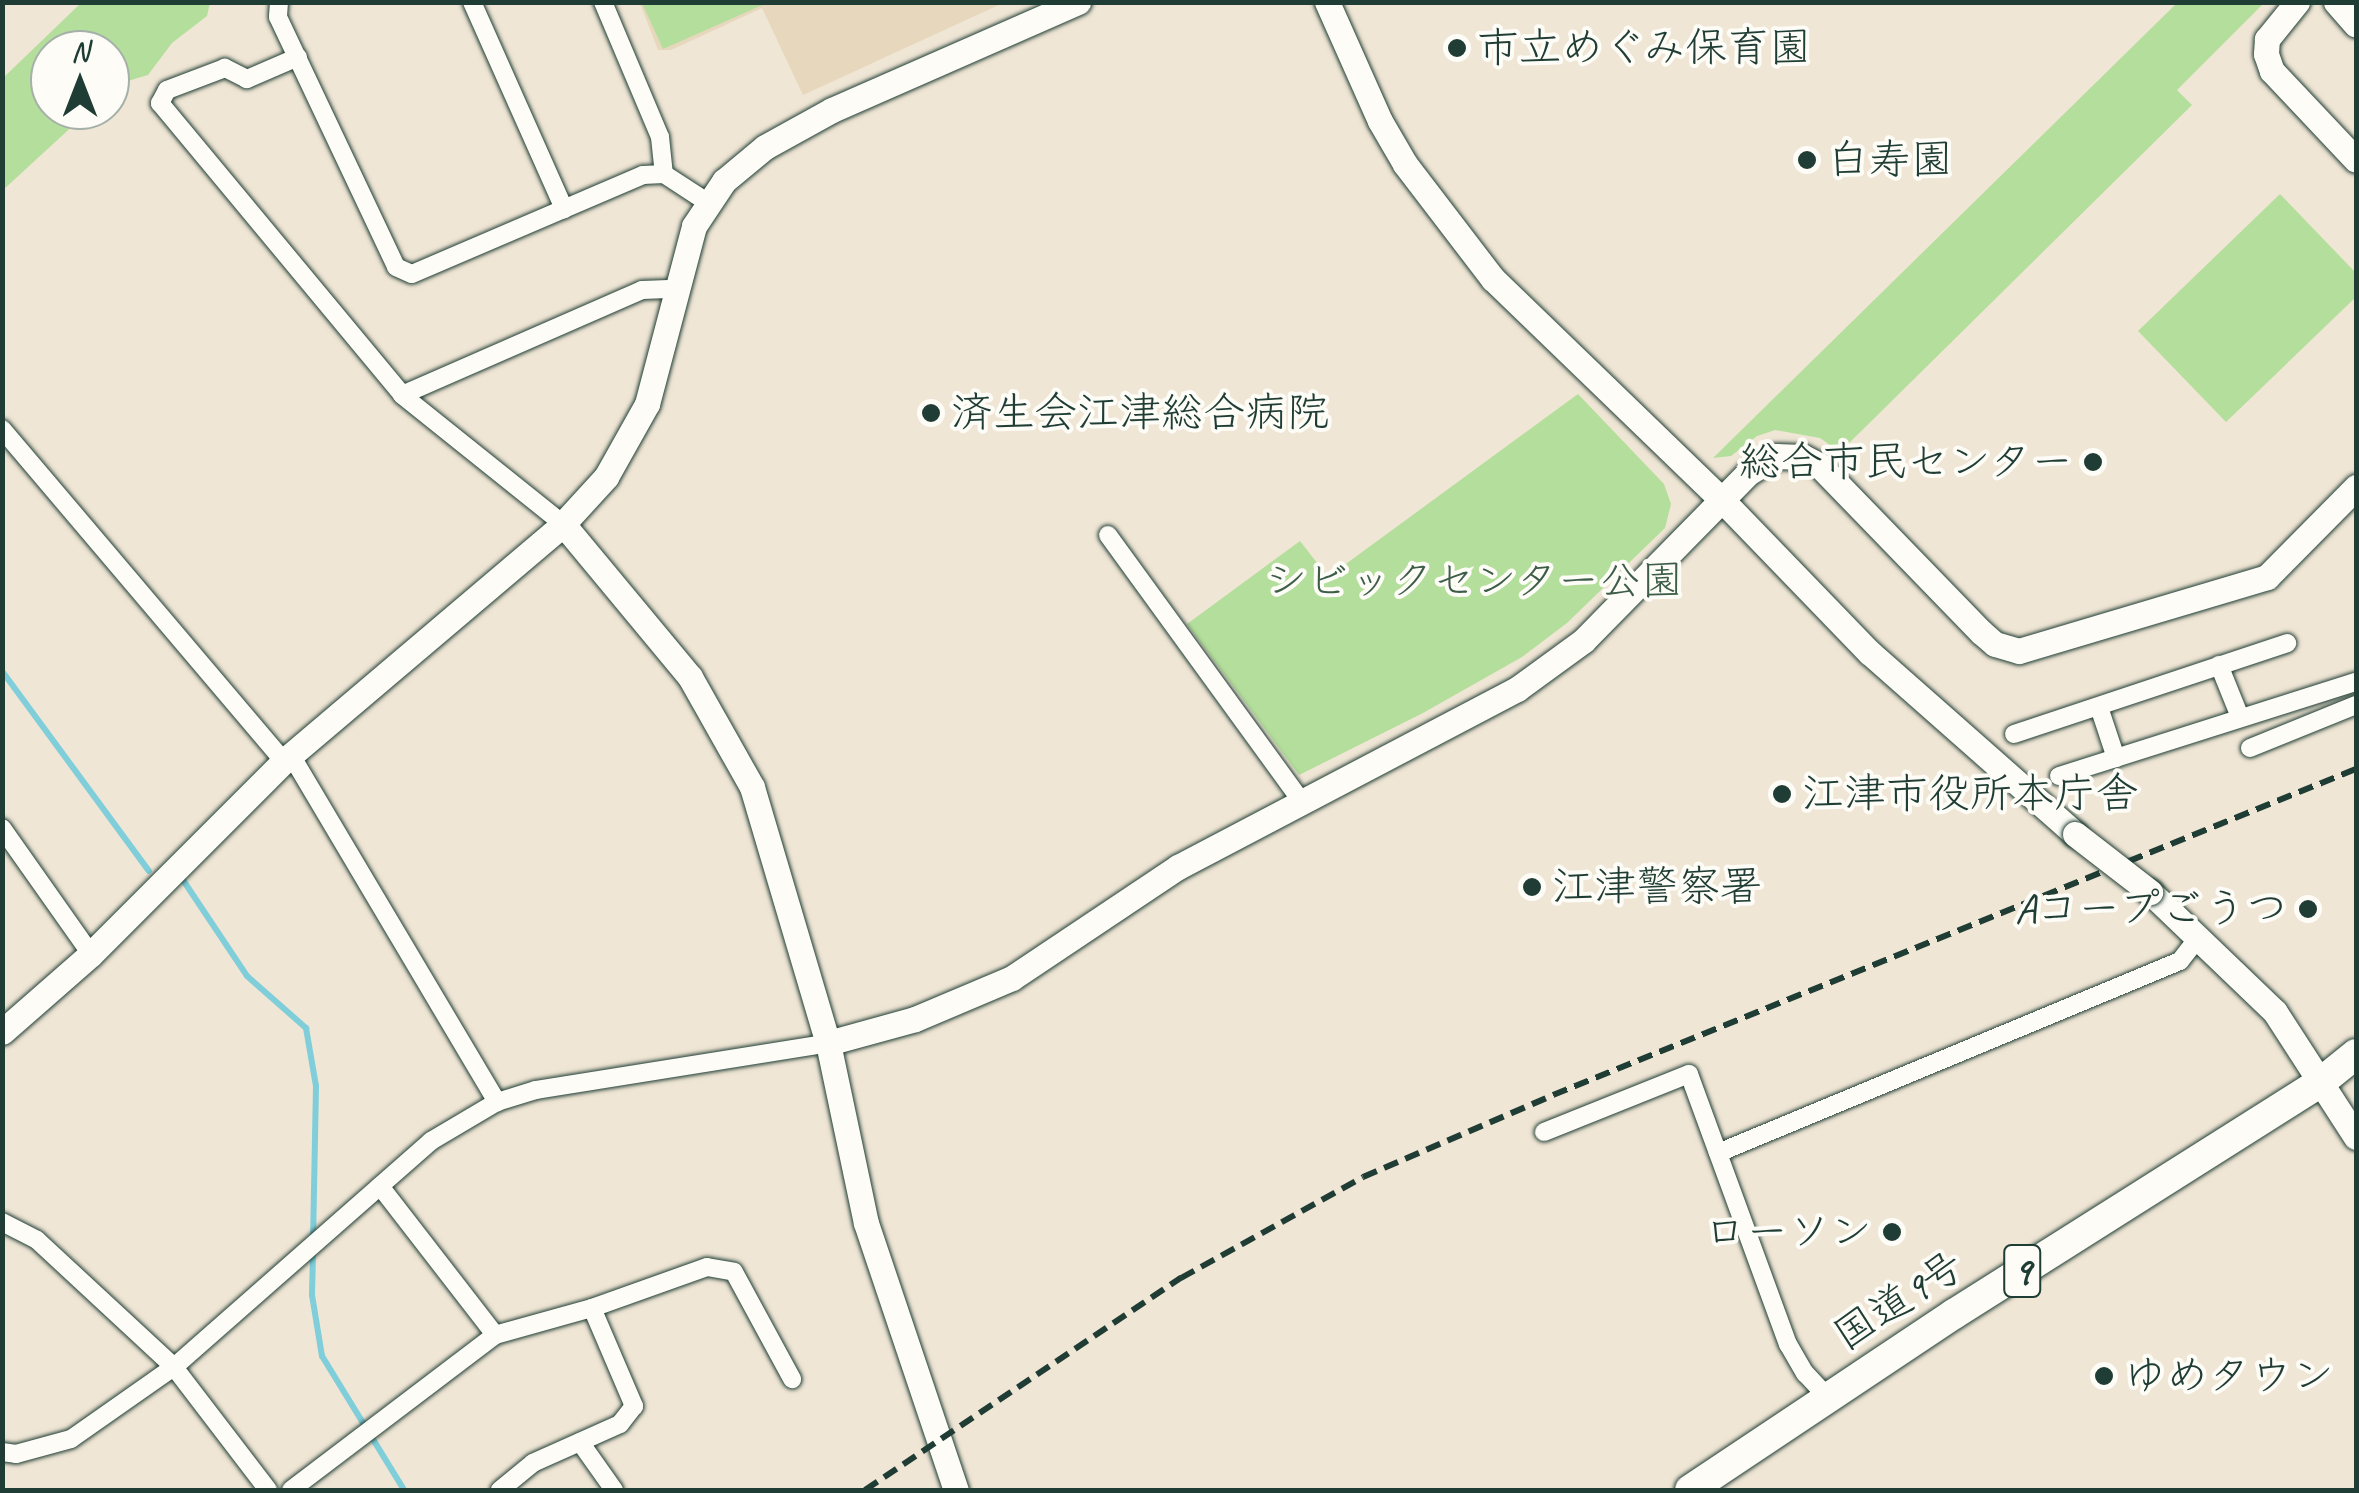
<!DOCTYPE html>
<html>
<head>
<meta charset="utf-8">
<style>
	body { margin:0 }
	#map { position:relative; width:2359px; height:1493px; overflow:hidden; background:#f0e6d5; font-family:Caveat,"Klee One",sans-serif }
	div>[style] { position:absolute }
	.built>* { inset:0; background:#e6d7bd }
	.green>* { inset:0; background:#b4de9b }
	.stream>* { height:6px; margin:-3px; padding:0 3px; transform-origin:3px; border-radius:3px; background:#7fceda }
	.roads { filter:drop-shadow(0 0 2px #1f3d34) drop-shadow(0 0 2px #1f3d34) }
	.street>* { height:18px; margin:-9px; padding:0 9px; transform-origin:9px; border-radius:9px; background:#fdfcf7 }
	.secondary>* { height:25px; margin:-12.5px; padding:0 12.5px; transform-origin:12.5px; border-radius:12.5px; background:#fdfcf7 }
	.highway>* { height:30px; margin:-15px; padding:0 15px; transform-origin:15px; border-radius:15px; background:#fdfcf7 }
	.rail>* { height:6px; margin-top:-3px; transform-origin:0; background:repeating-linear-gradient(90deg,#1f3d34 0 15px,transparent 0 23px) }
	.bridges { filter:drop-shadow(0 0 2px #1f3d34) drop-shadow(0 0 2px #1f3d34) }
	.secondary-bridge>* { height:25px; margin:-12.5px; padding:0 12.5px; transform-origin:12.5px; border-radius:12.5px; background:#fdfcf7 }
	.dots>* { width:28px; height:28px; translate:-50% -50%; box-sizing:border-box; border:5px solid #fdfcf7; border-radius:50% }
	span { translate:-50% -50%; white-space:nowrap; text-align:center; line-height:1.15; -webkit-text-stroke:8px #fdfcf7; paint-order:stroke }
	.shield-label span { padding:2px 8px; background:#fdfcf7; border:2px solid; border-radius:8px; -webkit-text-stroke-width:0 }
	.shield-label { font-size:40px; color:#1f3d34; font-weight:700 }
	.poi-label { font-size:42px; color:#1f3d34 }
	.left { translate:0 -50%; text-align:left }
	.right { translate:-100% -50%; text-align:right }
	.park-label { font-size:42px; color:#3d5d49 }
	.street-label { font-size:42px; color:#1f3d34 }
	.frame { position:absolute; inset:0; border:5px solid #1f3d34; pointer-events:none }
	.north { position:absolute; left:30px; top:30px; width:100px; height:100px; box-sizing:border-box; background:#fdfcf7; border:2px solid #a4b0a9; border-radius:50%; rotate:0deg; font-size:28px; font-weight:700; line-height:40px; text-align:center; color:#1f3d34 }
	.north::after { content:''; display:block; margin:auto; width:35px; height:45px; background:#1f3d34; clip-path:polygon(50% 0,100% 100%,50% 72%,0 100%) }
</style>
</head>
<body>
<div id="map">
	<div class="built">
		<div style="clip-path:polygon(640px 3px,1003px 3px,803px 95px,762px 8px,671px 50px,658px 50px)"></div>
	</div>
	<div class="green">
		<div style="clip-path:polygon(81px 3px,210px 3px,207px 16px,172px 43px,148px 75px,121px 83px,110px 93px,110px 50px,50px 50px,50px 110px,90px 110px,3px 190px,3px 78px)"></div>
		<div style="clip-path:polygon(642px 3px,767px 3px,663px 49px)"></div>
		<div style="clip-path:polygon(2177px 3px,2264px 3px,2177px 90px,2192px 105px,1840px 452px,1820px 438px,1775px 430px,1757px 436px,1731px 456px,1713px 458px)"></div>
		<div style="clip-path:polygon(2280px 194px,2356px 273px,2356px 297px,2226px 422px,2138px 331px)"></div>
		<div style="clip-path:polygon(1578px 394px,1664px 484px,1671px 504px,1665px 528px,1567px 623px,1522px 657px,1423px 713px,1299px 775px,1187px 624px,1300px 541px,1328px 577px)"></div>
	</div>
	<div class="stream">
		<div style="left:2px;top:671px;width:248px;rotate:53.7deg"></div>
		<div style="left:183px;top:880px;width:115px;rotate:56.3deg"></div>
		<div style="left:247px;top:976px;width:79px;rotate:41.4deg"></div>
		<div style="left:306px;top:1028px;width:59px;rotate:80.2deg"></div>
		<div style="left:316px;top:1086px;width:154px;rotate:91.1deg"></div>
		<div style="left:313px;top:1253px;width:42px;rotate:91.4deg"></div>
		<div style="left:312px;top:1295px;width:62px;rotate:80.7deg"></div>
		<div style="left:322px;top:1356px;width:157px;rotate:58.5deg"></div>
	</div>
	<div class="roads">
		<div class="street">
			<div style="left:279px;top:2px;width:15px;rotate:94deg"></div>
			<div style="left:278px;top:17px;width:276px;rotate:64.7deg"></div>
			<div style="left:396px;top:267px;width:17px;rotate:24deg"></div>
			<div style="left:412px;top:274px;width:251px;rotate:-23.2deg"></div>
			<div style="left:643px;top:175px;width:21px;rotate:-3deg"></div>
			<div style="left:664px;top:174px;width:51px;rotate:33.1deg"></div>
			<div style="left:472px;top:2px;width:227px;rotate:66deg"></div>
			<div style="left:603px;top:2px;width:147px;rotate:67.1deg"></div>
			<div style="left:660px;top:137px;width:37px;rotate:84deg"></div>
			<div style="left:298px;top:57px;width:56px;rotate:156.7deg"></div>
			<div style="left:247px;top:79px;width:25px;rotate:-153deg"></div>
			<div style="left:225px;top:68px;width:62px;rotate:159.2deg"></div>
			<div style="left:167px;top:90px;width:15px;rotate:118deg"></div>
			<div style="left:160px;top:103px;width:379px;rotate:50.3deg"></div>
			<div style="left:402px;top:395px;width:206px;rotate:38.7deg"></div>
			<div style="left:402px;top:395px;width:262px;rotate:-23.6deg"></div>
			<div style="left:642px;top:290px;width:33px;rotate:-2deg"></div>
			<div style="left:2px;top:429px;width:436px;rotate:49.7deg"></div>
			<div style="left:1108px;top:535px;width:326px;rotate:54deg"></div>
			<div style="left:2219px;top:665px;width:56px;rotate:68deg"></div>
			<div style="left:2099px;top:707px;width:54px;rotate:71.6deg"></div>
			<div style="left:2014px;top:734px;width:288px;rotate:-18.4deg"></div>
			<div style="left:2250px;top:748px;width:114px;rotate:-22.1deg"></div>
			<div style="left:291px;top:755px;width:404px;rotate:59.3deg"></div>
			<div style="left:2059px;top:776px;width:312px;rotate:-17.6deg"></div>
			<div style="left:2px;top:828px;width:154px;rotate:54.8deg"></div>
			<div style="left:1544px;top:1132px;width:156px;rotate:-21.8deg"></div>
			<div style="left:1689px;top:1074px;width:288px;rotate:69.9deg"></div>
			<div style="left:1788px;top:1344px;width:34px;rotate:60deg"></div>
			<div style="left:1805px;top:1373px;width:34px;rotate:47deg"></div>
			<div style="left:1718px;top:1153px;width:500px;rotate:-22.57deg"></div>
			<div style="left:2180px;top:961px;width:29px;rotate:-52deg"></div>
			<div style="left:380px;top:1186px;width:188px;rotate:52.3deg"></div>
			<div style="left:495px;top:1335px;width:101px;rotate:-15.6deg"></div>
			<div style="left:592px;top:1308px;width:107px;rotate:66.8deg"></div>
			<div style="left:634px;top:1406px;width:23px;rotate:128deg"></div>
			<div style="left:620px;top:1424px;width:95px;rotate:155.9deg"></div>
			<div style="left:533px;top:1463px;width:43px;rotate:140.7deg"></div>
			<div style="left:2px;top:1222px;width:39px;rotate:27deg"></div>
			<div style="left:37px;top:1240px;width:187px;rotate:42.8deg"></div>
			<div style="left:174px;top:1367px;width:155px;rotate:52.6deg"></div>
			<div style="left:592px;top:1308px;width:122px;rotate:-19.6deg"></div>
			<div style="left:707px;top:1267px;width:27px;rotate:10deg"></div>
			<div style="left:734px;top:1272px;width:122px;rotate:61.5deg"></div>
			<div style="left:580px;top:1442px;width:59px;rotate:54.7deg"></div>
			<div style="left:2px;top:1452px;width:14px;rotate:8deg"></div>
			<div style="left:16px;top:1454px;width:57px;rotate:-15.3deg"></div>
			<div style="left:71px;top:1439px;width:126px;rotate:-35deg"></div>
			<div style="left:174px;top:1367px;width:342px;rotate:-41.3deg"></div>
			<div style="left:431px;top:1141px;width:77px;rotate:-30.6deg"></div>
			<div style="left:497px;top:1102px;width:41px;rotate:-17.1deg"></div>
			<div style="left:536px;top:1090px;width:296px;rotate:-9.1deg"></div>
			<div style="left:291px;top:1490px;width:256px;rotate:-37.2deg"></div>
		</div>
		<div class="secondary">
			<div style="left:1327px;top:2px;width:130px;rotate:66deg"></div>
			<div style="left:1380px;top:121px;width:50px;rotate:59.8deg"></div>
			<div style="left:1405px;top:164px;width:145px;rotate:52.6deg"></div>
			<div style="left:1493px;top:279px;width:320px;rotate:44deg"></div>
			<div style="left:1723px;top:501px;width:211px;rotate:46deg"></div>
			<div style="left:1870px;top:653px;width:273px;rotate:41.4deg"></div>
			<div style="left:2297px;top:2px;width:48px;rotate:129deg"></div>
			<div style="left:2267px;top:39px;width:15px;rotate:94deg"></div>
			<div style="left:2266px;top:54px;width:18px;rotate:71deg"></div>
			<div style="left:2272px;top:71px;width:122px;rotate:46.7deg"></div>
			<div style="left:2336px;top:2px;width:30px;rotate:49deg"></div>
			<div style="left:563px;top:524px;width:199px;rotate:50.3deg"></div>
			<div style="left:690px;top:677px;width:126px;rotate:60.6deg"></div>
			<div style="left:752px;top:787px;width:267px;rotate:73.5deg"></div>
			<div style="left:828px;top:1043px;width:184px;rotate:78.1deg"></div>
			<div style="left:866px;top:1223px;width:282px;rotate:71.4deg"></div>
			<div style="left:2150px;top:892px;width:173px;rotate:43.8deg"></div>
			<div style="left:2275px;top:1012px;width:149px;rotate:57.1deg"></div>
			<div style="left:2px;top:1032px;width:118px;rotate:-41.2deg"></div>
			<div style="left:91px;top:954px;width:273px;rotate:-45deg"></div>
			<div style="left:284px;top:761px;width:366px;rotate:-40.3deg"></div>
			<div style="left:563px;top:524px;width:64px;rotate:-47.5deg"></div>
			<div style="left:606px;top:477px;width:84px;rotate:-60.7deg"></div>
			<div style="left:647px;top:404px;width:184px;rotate:-75.2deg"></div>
			<div style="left:694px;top:226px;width:54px;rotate:-56.3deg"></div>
			<div style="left:724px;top:181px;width:53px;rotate:-39.7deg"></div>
			<div style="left:765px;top:147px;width:77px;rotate:-28.9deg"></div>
			<div style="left:832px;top:110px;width:269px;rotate:-23.7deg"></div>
			<div style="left:828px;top:1043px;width:90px;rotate:-15.4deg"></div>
			<div style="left:915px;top:1019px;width:105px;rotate:-22.9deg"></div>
			<div style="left:1012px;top:978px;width:200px;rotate:-33.8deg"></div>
			<div style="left:1178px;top:867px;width:383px;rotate:-27.7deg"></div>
			<div style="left:1517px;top:689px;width:82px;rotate:-36deg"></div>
			<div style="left:1583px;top:641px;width:235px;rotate:-45.5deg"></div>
			<div style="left:1748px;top:473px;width:33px;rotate:-31deg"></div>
			<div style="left:1776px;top:456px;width:27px;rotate:2deg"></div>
			<div style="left:1803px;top:457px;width:18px;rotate:27deg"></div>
			<div style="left:1819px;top:465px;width:233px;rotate:45.9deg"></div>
			<div style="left:1981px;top:632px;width:18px;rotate:41deg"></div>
			<div style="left:1995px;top:644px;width:25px;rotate:16deg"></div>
			<div style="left:2019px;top:651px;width:259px;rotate:-16.6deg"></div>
			<div style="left:2267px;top:577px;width:127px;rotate:-45.3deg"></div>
		</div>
		<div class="highway">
			<div style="left:1690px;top:1490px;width:317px;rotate:-33.7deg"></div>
			<div style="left:1954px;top:1314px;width:433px;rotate:-32.3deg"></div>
			<div style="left:2320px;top:1083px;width:46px;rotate:-38.9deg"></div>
		</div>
	</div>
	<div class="rail">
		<div style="left:865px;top:1490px;width:381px;rotate:-33.9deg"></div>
		<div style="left:1181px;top:1278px;width:208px;rotate:-29deg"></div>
		<div style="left:1363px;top:1177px;width:207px;rotate:-23.3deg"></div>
		<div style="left:1553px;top:1095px;width:867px;rotate:-22.1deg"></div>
	</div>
	<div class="bridges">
		<div class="secondary-bridge">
			<div style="left:2075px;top:834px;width:95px;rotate:37.7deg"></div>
		</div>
	</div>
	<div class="dots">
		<div style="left:1457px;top:48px;background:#1f3d34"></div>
		<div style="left:1807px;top:160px;background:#1f3d34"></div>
		<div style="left:931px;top:413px;background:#1f3d34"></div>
		<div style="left:2093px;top:462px;background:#1f3d34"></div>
		<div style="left:1782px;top:794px;background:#1f3d34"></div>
		<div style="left:1532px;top:887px;background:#1f3d34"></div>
		<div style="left:2308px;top:909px;background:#1f3d34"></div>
		<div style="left:1892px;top:1232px;background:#1f3d34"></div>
		<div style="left:2104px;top:1376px;background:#1f3d34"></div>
	</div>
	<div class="shield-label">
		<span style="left:2022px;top:1271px">9</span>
	</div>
	<div class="poi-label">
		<span class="left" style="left:1477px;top:48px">市立めぐみ保育園</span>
		<span class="left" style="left:1827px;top:160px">白寿園</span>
		<span class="left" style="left:951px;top:413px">済生会江津総合病院</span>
		<span class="right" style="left:2073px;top:462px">総合市民センター</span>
		<span class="left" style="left:1802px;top:794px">江津市役所本庁舎</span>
		<span class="left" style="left:1552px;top:887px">江津警察署</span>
		<span class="right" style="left:2288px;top:909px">Aコープごうつ</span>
		<span class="right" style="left:1872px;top:1232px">ローソン</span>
		<span class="left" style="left:2124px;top:1376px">ゆめタウン</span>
	</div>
	<div class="park-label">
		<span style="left:1474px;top:581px">シビックセンター公園</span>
	</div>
	<div class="street-label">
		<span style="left:1899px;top:1301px;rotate:-33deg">国道9号</span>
	</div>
	<div class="frame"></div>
	<div class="north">N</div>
</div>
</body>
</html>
